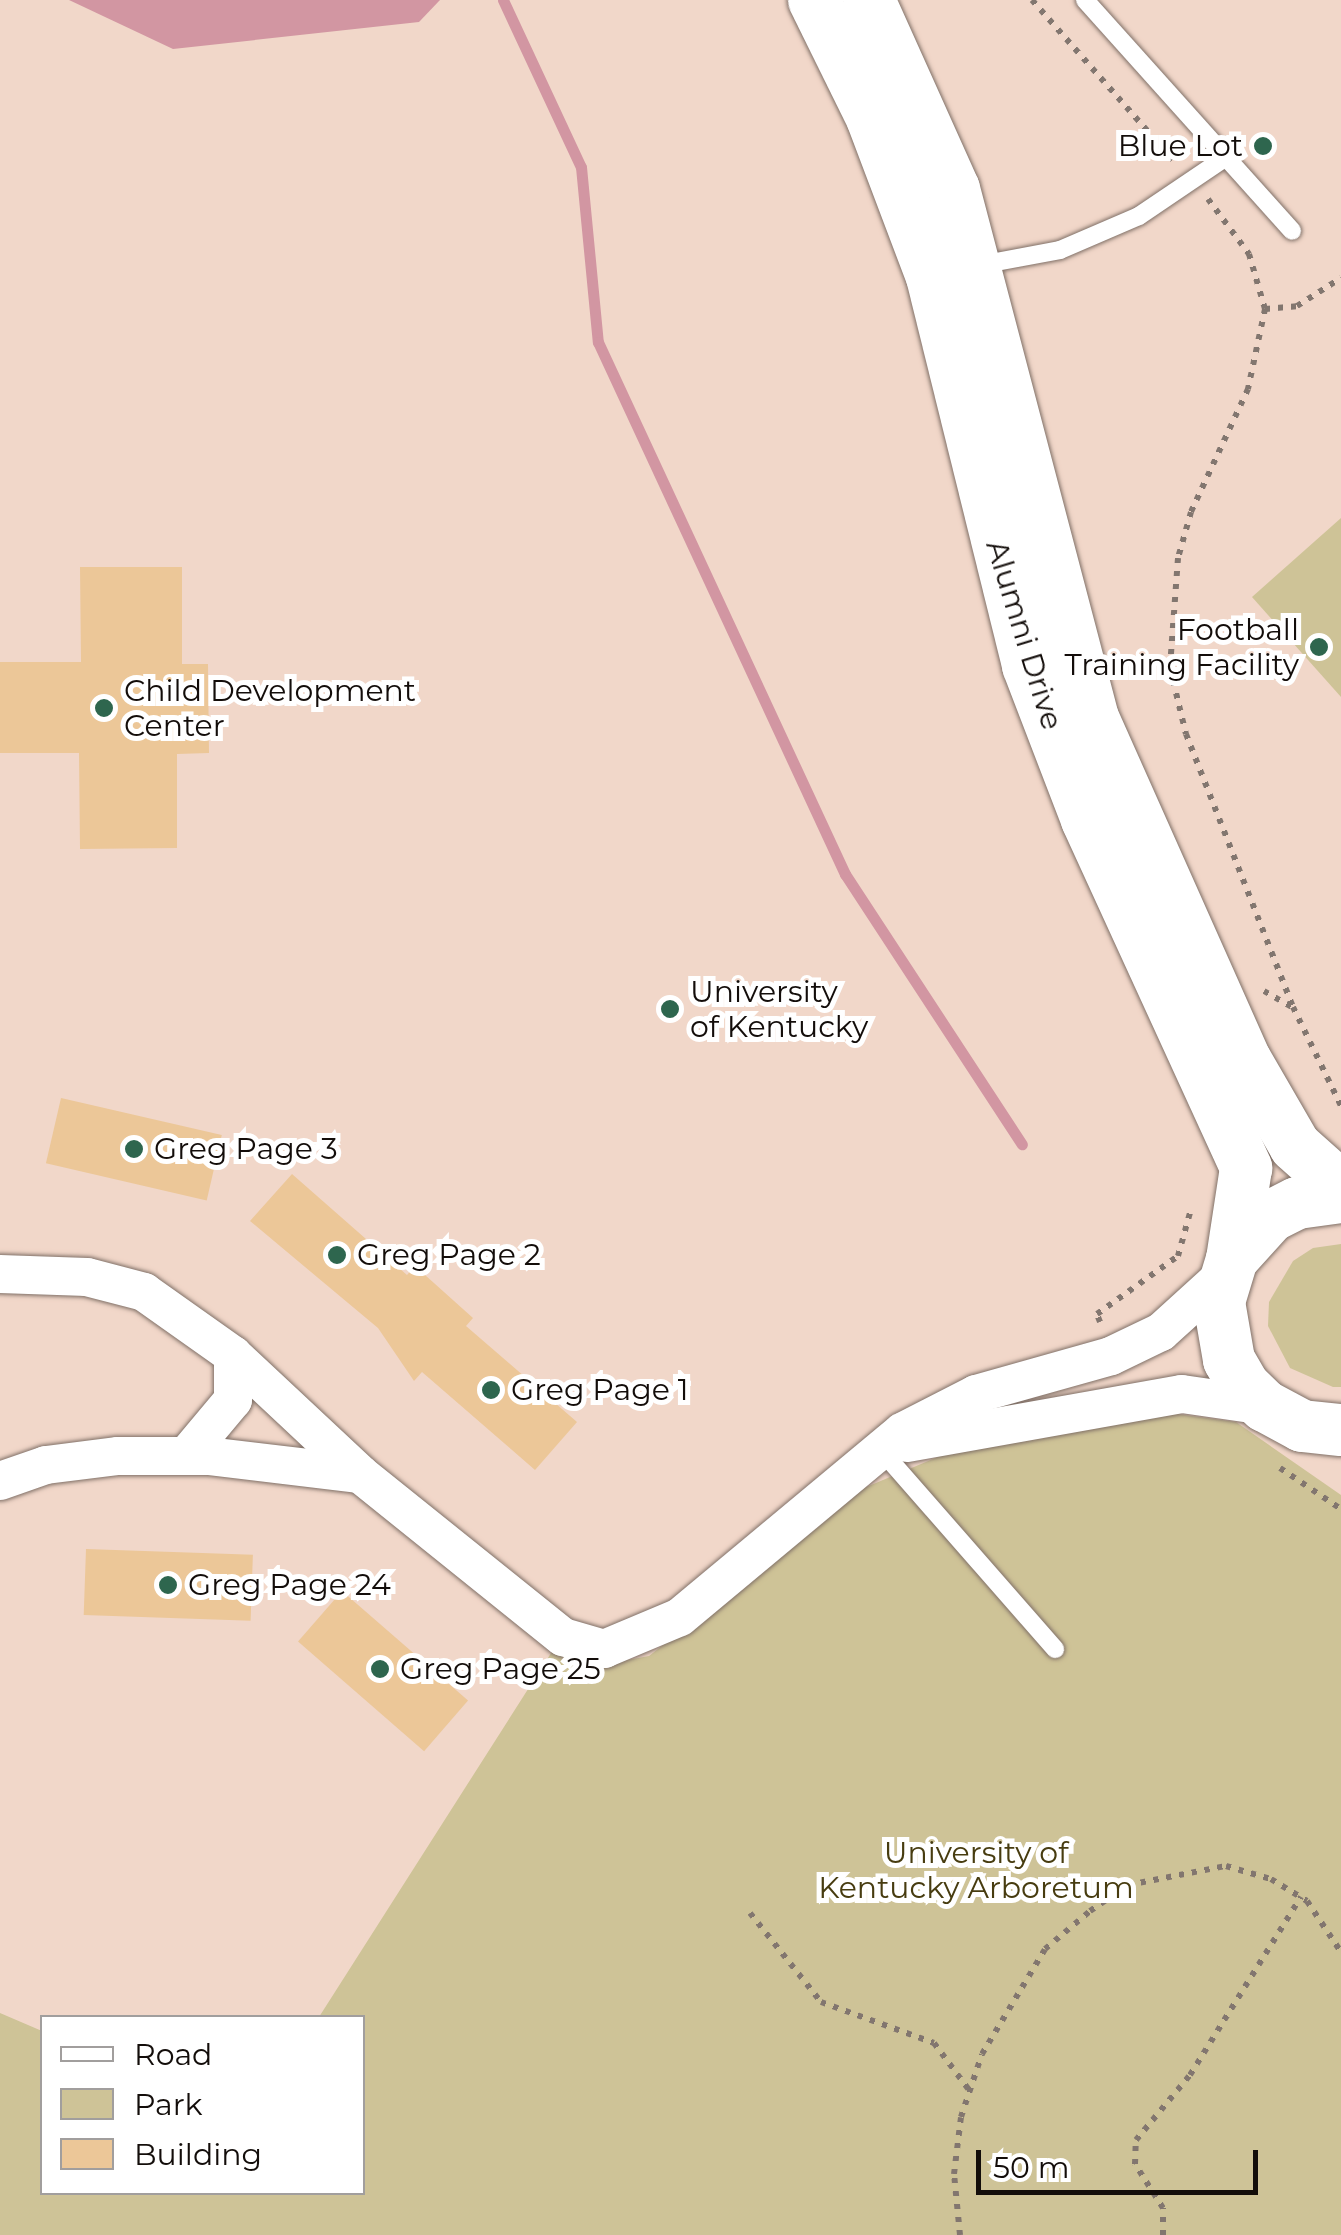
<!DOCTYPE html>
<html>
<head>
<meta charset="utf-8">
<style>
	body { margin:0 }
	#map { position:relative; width:1341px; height:2235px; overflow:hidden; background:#f6e4d9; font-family:Montserrat,sans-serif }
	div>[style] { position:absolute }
	.built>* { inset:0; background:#f1d7c9 }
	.green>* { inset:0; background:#cec397 }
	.water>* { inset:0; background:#d296a2 }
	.stream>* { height:11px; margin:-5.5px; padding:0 5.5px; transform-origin:5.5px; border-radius:5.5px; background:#d296a2 }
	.building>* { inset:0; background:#ecc798; transform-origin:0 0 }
	.path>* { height:6px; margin-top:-3px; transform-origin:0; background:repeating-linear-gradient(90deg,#82766f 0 5px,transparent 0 13px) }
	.roads { filter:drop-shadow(0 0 2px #807067) drop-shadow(0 0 2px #807067) }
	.service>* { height:18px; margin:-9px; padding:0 9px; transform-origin:9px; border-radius:9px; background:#fff }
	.minor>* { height:38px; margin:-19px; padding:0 19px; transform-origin:19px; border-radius:19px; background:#fff }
	.secondary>* { height:52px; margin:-26px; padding:0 26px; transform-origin:26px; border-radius:26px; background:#fff }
	.dots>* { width:28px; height:28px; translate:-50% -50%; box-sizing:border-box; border:5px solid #fff; border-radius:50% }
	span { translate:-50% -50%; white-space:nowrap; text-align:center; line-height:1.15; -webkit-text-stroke:10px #fff; paint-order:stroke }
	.poi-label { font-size:30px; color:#130d0a }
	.right { translate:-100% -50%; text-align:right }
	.left { translate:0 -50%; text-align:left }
	.street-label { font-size:30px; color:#130d0a }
	.park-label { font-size:30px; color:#473c10 }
	.legend { position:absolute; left:40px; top:2015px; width:325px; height:180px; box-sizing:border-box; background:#fff; border:2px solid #a19e9d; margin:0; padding:12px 18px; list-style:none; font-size:30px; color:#130d0a }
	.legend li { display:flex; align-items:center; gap:20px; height:50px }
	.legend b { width:50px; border:2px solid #a19e9d }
	.scale { position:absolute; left:976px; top:2150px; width:282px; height:45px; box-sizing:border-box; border:5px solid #130d0a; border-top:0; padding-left:12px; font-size:30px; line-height:35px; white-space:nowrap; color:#130d0a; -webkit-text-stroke:8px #fff; paint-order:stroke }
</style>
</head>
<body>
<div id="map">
	<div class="built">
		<div style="clip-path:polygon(evenodd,0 0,1341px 0,1341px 2235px,0 2235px,0 0,42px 2018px,362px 2018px,362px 2192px,42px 2192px,42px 2018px)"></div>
	</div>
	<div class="green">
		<div style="clip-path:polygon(1341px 518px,1341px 697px,1252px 597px)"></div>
		<div style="clip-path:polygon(1341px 1244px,1341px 1387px,1333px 1387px,1290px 1368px,1268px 1326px,1269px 1302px,1293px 1261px,1313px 1248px)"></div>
		<div style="clip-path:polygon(1177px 1414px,1236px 1422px,1341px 1495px,1341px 2235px,0 2235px,0 2013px,42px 2031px,42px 2192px,362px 2192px,362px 2018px,319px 2017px,553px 1650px,611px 1663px,649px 1656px,864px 1488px,959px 1448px)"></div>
	</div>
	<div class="water">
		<div style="clip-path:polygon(69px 0,440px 0,419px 22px,173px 49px)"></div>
	</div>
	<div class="stream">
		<div style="left:503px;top:0;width:184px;rotate:65deg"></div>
		<div style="left:581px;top:167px;width:176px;rotate:84.5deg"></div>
		<div style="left:598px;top:342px;width:587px;rotate:65.1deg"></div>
		<div style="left:845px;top:874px;width:323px;rotate:56.8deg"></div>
	</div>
	<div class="building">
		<div style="clip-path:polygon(80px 567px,182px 567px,182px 664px,208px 664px,209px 753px,177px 754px,177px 848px,80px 849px,79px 753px,0 753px,0 662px,81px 662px)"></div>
		<div style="left:61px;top:1098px;width:165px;height:67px;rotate:13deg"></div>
		<div style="clip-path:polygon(292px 1174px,407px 1275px,415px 1266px,473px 1318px,466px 1326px,577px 1422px,535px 1470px,422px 1372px,414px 1381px,378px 1328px,250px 1221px)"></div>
		<div style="left:86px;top:1549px;width:167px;height:66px;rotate:2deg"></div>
		<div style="left:342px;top:1591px;width:167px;height:67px;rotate:41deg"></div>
	</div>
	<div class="path">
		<div style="left:1032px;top:0;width:213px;rotate:48.6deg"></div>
		<div style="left:1208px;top:199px;width:69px;rotate:53.3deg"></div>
		<div style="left:1249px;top:254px;width:57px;rotate:73.8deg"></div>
		<div style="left:1265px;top:309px;width:82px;rotate:102deg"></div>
		<div style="left:1248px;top:389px;width:136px;rotate:114.9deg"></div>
		<div style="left:1191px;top:512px;width:48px;rotate:105.8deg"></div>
		<div style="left:1178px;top:558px;width:110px;rotate:94.2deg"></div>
		<div style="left:1170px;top:668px;width:68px;rotate:76.4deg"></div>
		<div style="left:1186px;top:734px;width:293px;rotate:68.6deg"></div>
		<div style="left:1293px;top:1007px;width:110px;rotate:64.1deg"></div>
		<div style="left:1265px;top:309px;width:32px;rotate:-5deg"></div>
		<div style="left:1297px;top:306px;width:52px;rotate:-32.5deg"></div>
		<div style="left:1264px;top:991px;width:32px;rotate:30deg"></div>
		<div style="left:1100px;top:1322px;width:9px;rotate:-111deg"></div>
		<div style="left:1097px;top:1314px;width:100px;rotate:-35.6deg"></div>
		<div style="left:1178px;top:1256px;width:49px;rotate:-74.5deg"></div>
		<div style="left:1280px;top:1468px;width:73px;rotate:33.9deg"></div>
		<div style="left:750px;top:1913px;width:114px;rotate:51.4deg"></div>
		<div style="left:821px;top:2002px;width:120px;rotate:19.9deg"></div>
		<div style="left:934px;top:2043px;width:59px;rotate:53.3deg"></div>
		<div style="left:960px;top:2235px;width:61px;rotate:-95.6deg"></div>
		<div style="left:954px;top:2174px;width:57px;rotate:-83deg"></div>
		<div style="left:961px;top:2117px;width:66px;rotate:-71.6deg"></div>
		<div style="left:982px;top:2054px;width:122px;rotate:-59deg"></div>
		<div style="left:1045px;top:1949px;width:59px;rotate:-40.2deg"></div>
		<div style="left:1090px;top:1911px;width:46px;rotate:-34.4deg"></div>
		<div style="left:1128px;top:1885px;width:100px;rotate:-11deg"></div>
		<div style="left:1226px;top:1866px;width:47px;rotate:16.1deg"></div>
		<div style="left:1271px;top:1879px;width:42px;rotate:31.4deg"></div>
		<div style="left:1307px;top:1901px;width:61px;rotate:56.3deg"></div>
		<div style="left:1163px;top:2235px;width:27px;rotate:-90deg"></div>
		<div style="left:1163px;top:2208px;width:52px;rotate:-122.5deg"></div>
		<div style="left:1135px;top:2164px;width:24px;rotate:-88deg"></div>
		<div style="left:1136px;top:2140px;width:85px;rotate:-50.3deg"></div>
		<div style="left:1190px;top:2075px;width:210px;rotate:-58.1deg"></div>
	</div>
	<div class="roads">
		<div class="service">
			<div style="left:1085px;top:0;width:310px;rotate:48.1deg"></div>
			<div style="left:980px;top:265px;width:81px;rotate:-10.6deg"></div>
			<div style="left:1060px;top:250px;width:86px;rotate:-23.3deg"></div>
			<div style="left:1139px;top:216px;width:105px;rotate:-34.1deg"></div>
			<div style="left:880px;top:1449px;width:266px;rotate:48.8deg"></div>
		</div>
		<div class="minor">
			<div style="left:0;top:1274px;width:87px;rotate:2deg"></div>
			<div style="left:87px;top:1277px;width:59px;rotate:14.7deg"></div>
			<div style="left:144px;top:1292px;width:109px;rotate:35.3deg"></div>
			<div style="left:233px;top:1355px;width:174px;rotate:43.1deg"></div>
			<div style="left:360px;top:1474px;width:260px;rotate:38.8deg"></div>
			<div style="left:563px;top:1637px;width:43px;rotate:16.3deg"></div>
			<div style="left:604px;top:1649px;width:82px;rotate:-22.8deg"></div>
			<div style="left:680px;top:1617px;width:289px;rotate:-39.8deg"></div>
			<div style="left:902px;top:1432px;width:83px;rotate:-27.2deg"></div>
			<div style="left:976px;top:1394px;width:140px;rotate:-15.7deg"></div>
			<div style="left:1111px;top:1356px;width:55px;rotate:-25.6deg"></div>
			<div style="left:1161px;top:1332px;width:88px;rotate:-42.2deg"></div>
			<div style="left:907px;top:1443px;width:279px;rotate:-10.1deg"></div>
			<div style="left:1182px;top:1394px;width:84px;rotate:8.2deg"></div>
			<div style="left:186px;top:1456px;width:73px;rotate:-50deg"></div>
			<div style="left:233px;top:1400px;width:45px;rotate:-90deg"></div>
			<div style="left:0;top:1481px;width:49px;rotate:-19.2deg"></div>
			<div style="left:46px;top:1465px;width:73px;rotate:-7.1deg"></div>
			<div style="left:118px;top:1456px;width:90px"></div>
			<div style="left:208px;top:1456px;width:153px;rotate:6.8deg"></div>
		</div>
		<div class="secondary">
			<div style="left:814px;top:0;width:131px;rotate:63.8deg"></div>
			<div style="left:872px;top:118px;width:170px;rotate:69.3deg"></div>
			<div style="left:932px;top:277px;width:401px;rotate:76.1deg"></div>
			<div style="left:1028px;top:666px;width:165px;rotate:69deg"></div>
			<div style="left:1087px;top:820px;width:383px;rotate:65.4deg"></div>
			<div style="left:1246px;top:1168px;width:92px;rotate:98.7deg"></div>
			<div style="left:869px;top:0;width:207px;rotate:65.8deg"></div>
			<div style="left:954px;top:189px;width:547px;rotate:75.28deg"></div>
			<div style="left:1093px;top:718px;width:376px;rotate:66deg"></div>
			<div style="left:1246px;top:1061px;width:98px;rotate:60deg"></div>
			<div style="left:1295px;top:1146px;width:62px;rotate:41.7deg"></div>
			<div style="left:1341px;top:1197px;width:44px;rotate:172.2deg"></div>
			<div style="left:1297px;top:1203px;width:29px;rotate:153deg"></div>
			<div style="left:1271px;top:1216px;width:58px;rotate:132.2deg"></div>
			<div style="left:1232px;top:1259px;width:45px;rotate:106.8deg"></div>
			<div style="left:1219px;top:1302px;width:59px;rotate:80.2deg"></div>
			<div style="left:1229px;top:1360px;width:30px;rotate:60deg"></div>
			<div style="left:1244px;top:1386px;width:29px;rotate:44deg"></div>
			<div style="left:1265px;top:1406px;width:42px;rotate:28.4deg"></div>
			<div style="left:1302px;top:1426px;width:39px;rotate:6deg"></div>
		</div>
	</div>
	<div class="dots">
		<div style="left:1263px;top:146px;background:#2e664e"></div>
		<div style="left:1319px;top:647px;background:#2e664e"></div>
		<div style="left:104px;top:708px;background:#2e664e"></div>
		<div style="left:670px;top:1009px;background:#2e664e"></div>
		<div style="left:134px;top:1149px;background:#2e664e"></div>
		<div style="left:337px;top:1255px;background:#2e664e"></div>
		<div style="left:491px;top:1390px;background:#2e664e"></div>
		<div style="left:168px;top:1585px;background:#2e664e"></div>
		<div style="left:380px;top:1669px;background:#2e664e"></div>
	</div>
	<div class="poi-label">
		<span class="right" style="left:1243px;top:146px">Blue Lot</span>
		<span class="right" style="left:1299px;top:647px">Football<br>Training Facility</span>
		<span class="left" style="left:124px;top:708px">Child Development<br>Center</span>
		<span class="left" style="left:690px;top:1009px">University<br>of Kentucky</span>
		<span class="left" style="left:154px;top:1149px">Greg Page 3</span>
		<span class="left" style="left:357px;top:1255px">Greg Page 2</span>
		<span class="left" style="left:511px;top:1390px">Greg Page 1</span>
		<span class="left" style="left:188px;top:1585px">Greg Page 24</span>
		<span class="left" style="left:400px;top:1669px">Greg Page 25</span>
	</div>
	<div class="street-label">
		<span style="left:1024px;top:635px;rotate:73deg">Alumni Drive</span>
	</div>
	<div class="park-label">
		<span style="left:976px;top:1870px">University of<br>Kentucky Arboretum</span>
	</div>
	<ul class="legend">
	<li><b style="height:12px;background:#fff"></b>Road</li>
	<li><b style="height:28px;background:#cec397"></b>Park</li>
	<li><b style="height:28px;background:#ecc798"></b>Building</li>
	</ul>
	<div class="scale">50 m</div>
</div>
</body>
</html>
